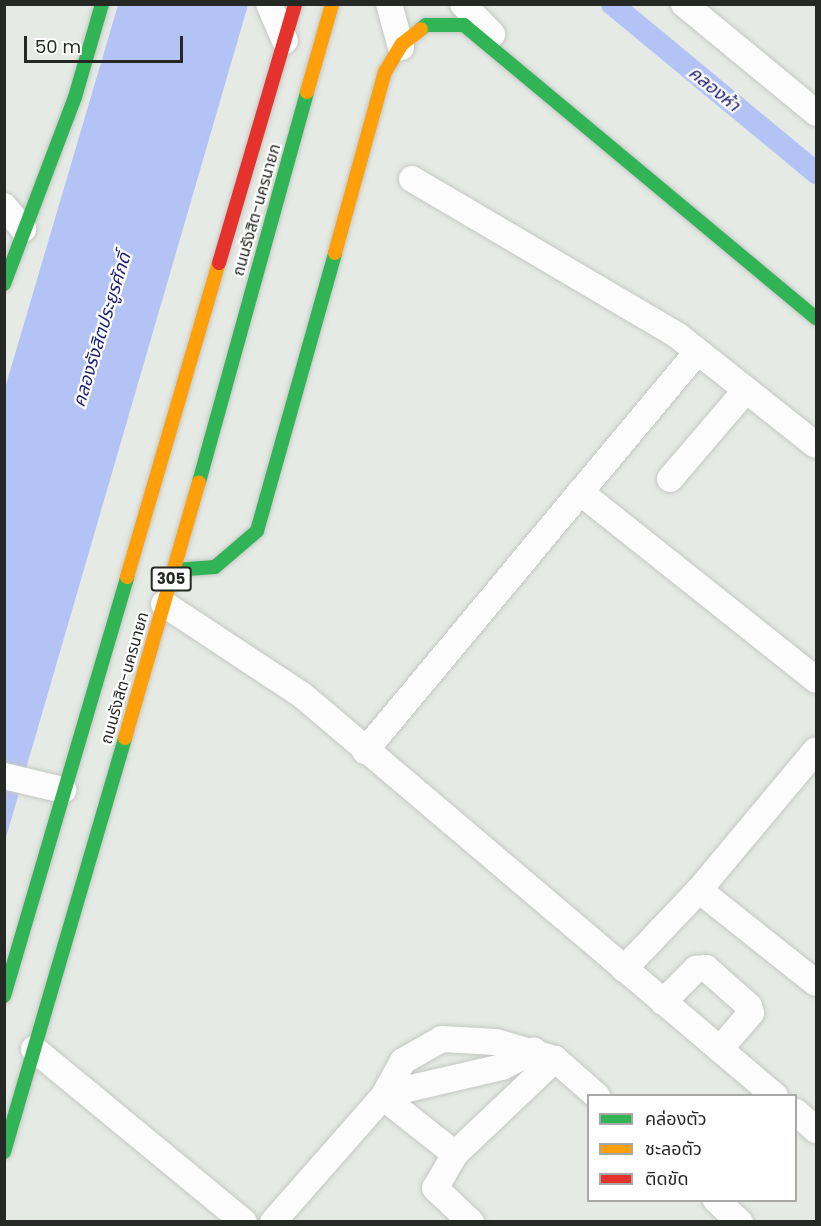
<!DOCTYPE html>
<html>
<head>
<meta charset="utf-8">
<style>
	body { margin:0 }
	#map { position:relative; width:821px; height:1226px; overflow:hidden; background:#e6eae5; font-family:Poppins,"Noto Sans Thai",sans-serif }
	div>[style] { position:absolute }
	.water>* { inset:0; background:#b4c3f5 }
	.canal>* { height:22px; margin:-11px; padding:0 11px; transform-origin:11px; border-radius:11px; background:#b4c3f5 }
	.roads { filter:drop-shadow(0 0 2px #c4c7c3) drop-shadow(0 0 2px #c4c7c3) }
	.street>* { height:26px; margin:-13px; padding:0 13px; transform-origin:13px; border-radius:13px; background:#fbfcfb }
	.fast>* { height:14px; margin:-7px; padding:0 7px; transform-origin:7px; border-radius:7px; background:#30b455 }
	.slow>* { height:14px; margin:-7px; padding:0 7px; transform-origin:7px; border-radius:7px; background:#ff9f0a }
	.jam>* { height:14px; margin:-7px; padding:0 7px; transform-origin:7px; border-radius:7px; background:#e5322d }
	span { translate:-50% -50%; white-space:nowrap; text-align:center; line-height:1.15; -webkit-text-stroke:4.5px #fff; paint-order:stroke }
	.shield-label span { padding:2px 4px; background:#fff; border:2px solid; border-radius:4px; -webkit-text-stroke-width:0 }
	.shield-label { font-size:15px; color:#252824; font-weight:700 }
	.street-label { font-size:16px; color:#252824 }
	.water-label { font-size:18px; color:#1a1f71; font-style:italic }
	.frame { position:absolute; inset:0; border:6px solid #252824; pointer-events:none }
	.legend { position:absolute; left:587px; top:1094px; width:210px; height:108px; box-sizing:border-box; background:#fff; border:2px solid #a8a9a7; margin:0; padding:8px 10px; list-style:none; font-size:18px; color:#252824 }
	.legend li { display:flex; align-items:center; gap:12px; height:30px }
	.legend b { width:30px; border:2px solid #a8a9a7 }
	.scale { position:absolute; left:24px; top:36px; width:159px; height:27px; box-sizing:border-box; border:3px solid #252824; border-top:0; padding-left:8px; font-size:18px; line-height:21px; white-space:nowrap; color:#252824; -webkit-text-stroke:4px #fff; paint-order:stroke }
</style>
</head>
<body>
<div id="map">
	<div class="water">
		<div style="clip-path:polygon(118px 5px,248px 5px,5px 841px,5px 388px)"></div>
	</div>
	<div class="canal">
		<div style="left:612px;top:4px;width:265px;rotate:39.6deg"></div>
	</div>
	<div class="roads">
		<div class="street">
			<div style="left:269px;top:4px;width:40px;rotate:66.6deg"></div>
			<div style="left:389px;top:4px;width:45px;rotate:74.4deg"></div>
			<div style="left:463px;top:4px;width:42px;rotate:46deg"></div>
			<div style="left:684px;top:4px;width:171px;rotate:39.5deg"></div>
			<div style="left:412px;top:179px;width:308px;rotate:30.5deg"></div>
			<div style="left:677px;top:335px;width:177px;rotate:38.4deg"></div>
			<div style="left:4px;top:206px;width:30px;rotate:50deg"></div>
			<div style="left:670px;top:479px;width:117px;rotate:-49.5deg"></div>
			<div style="left:580px;top:492px;width:302px;rotate:38.5deg"></div>
			<div style="left:164px;top:604px;width:165px;rotate:33.4deg"></div>
			<div style="left:302px;top:695px;width:620px;rotate:40.29deg"></div>
			<div style="left:365px;top:751px;width:520px;rotate:-50.22deg"></div>
			<div style="left:4px;top:776px;width:61px;rotate:13.3deg"></div>
			<div style="left:699px;top:890px;width:182px;rotate:-50.1deg"></div>
			<div style="left:624px;top:969px;width:109px;rotate:-46.5deg"></div>
			<div style="left:699px;top:890px;width:149px;rotate:38.5deg"></div>
			<div style="left:663px;top:1002px;width:47px;rotate:-45deg"></div>
			<div style="left:696px;top:969px;width:10px;rotate:-6deg"></div>
			<div style="left:706px;top:968px;width:57px;rotate:41.5deg"></div>
			<div style="left:749px;top:1006px;width:7px;rotate:74deg"></div>
			<div style="left:751px;top:1013px;width:48px;rotate:130.7deg"></div>
			<div style="left:34px;top:1049px;width:272px;rotate:39.5deg"></div>
			<div style="left:389px;top:1089px;width:18px"></div>
			<div style="left:407px;top:1089px;width:98px;rotate:-13deg"></div>
			<div style="left:502px;top:1067px;width:36px;rotate:-27deg"></div>
			<div style="left:383px;top:1097px;width:92px;rotate:38.4deg"></div>
			<div style="left:455px;top:1154px;width:39px;rotate:120deg"></div>
			<div style="left:435px;top:1188px;width:50px;rotate:43.4deg"></div>
			<div style="left:796px;top:1112px;width:27px;rotate:42deg"></div>
			<div style="left:455px;top:1154px;width:138px;rotate:-43.5deg"></div>
			<div style="left:716px;top:1200px;width:33px;rotate:43deg"></div>
			<div style="left:273px;top:1222px;width:167px;rotate:-48.7deg"></div>
			<div style="left:383px;top:1097px;width:41px;rotate:-60.9deg"></div>
			<div style="left:403px;top:1061px;width:45px;rotate:-29.4deg"></div>
			<div style="left:442px;top:1039px;width:54px;rotate:3.2deg"></div>
			<div style="left:496px;top:1042px;width:61px;rotate:16.1deg"></div>
			<div style="left:555px;top:1059px;width:56px;rotate:41.4deg"></div>
		</div>
		<div class="fast">
			<div style="left:421px;top:29px;width:6px;rotate:-39deg"></div>
			<div style="left:426px;top:25px;width:38px"></div>
			<div style="left:464px;top:25px;width:458px;rotate:39.8deg"></div>
			<div style="left:4px;top:284px;width:200px;rotate:-69.2deg"></div>
			<div style="left:75px;top:97px;width:97px;rotate:-73.8deg"></div>
			<div style="left:199px;top:482px;width:405px;rotate:-74.5deg"></div>
			<div style="left:174px;top:570px;width:41px;rotate:-4.2deg"></div>
			<div style="left:215px;top:567px;width:55px;rotate:-40.6deg"></div>
			<div style="left:257px;top:531px;width:289px;rotate:-74.3deg"></div>
			<div style="left:4px;top:996px;width:437px;rotate:-73.6deg"></div>
			<div style="left:4px;top:1152px;width:431px;rotate:-73.7deg"></div>
		</div>
		<div class="slow">
			<div style="left:307px;top:92px;width:91px;rotate:-74.1deg"></div>
			<div style="left:335px;top:253px;width:188px;rotate:-74.6deg"></div>
			<div style="left:385px;top:72px;width:33px;rotate:-59deg"></div>
			<div style="left:402px;top:44px;width:24px;rotate:-38deg"></div>
			<div style="left:127px;top:577px;width:327px;rotate:-73.7deg"></div>
			<div style="left:125px;top:738px;width:266px;rotate:-73.9deg"></div>
		</div>
		<div class="jam">
			<div style="left:219px;top:263px;width:270px;rotate:-73.6deg"></div>
		</div>
	</div>
	<div class="shield-label">
		<span style="left:171px;top:579px">305</span>
	</div>
	<div class="street-label">
		<span style="left:257px;top:210px;rotate:-74deg">ถนนรังสิต-นครนายก</span>
		<span style="left:125px;top:678px;rotate:-74deg">ถนนรังสิต-นครนายก</span>
	</div>
	<div class="water-label">
		<span style="left:714px;top:89px;rotate:39deg">คลองห้า</span>
		<span style="left:102px;top:330px;rotate:-73deg">คลองรังสิตประยูรศักดิ์</span>
	</div>
	<div class="frame"></div>
	<ul class="legend">
	<li><b style="height:8px;background:#30b455"></b>คล่องตัว</li>
	<li><b style="height:8px;background:#ff9f0a"></b>ชะลอตัว</li>
	<li><b style="height:8px;background:#e5322d"></b>ติดขัด</li>
	</ul>
	<div class="scale">50 m</div>
</div>
</body>
</html>
